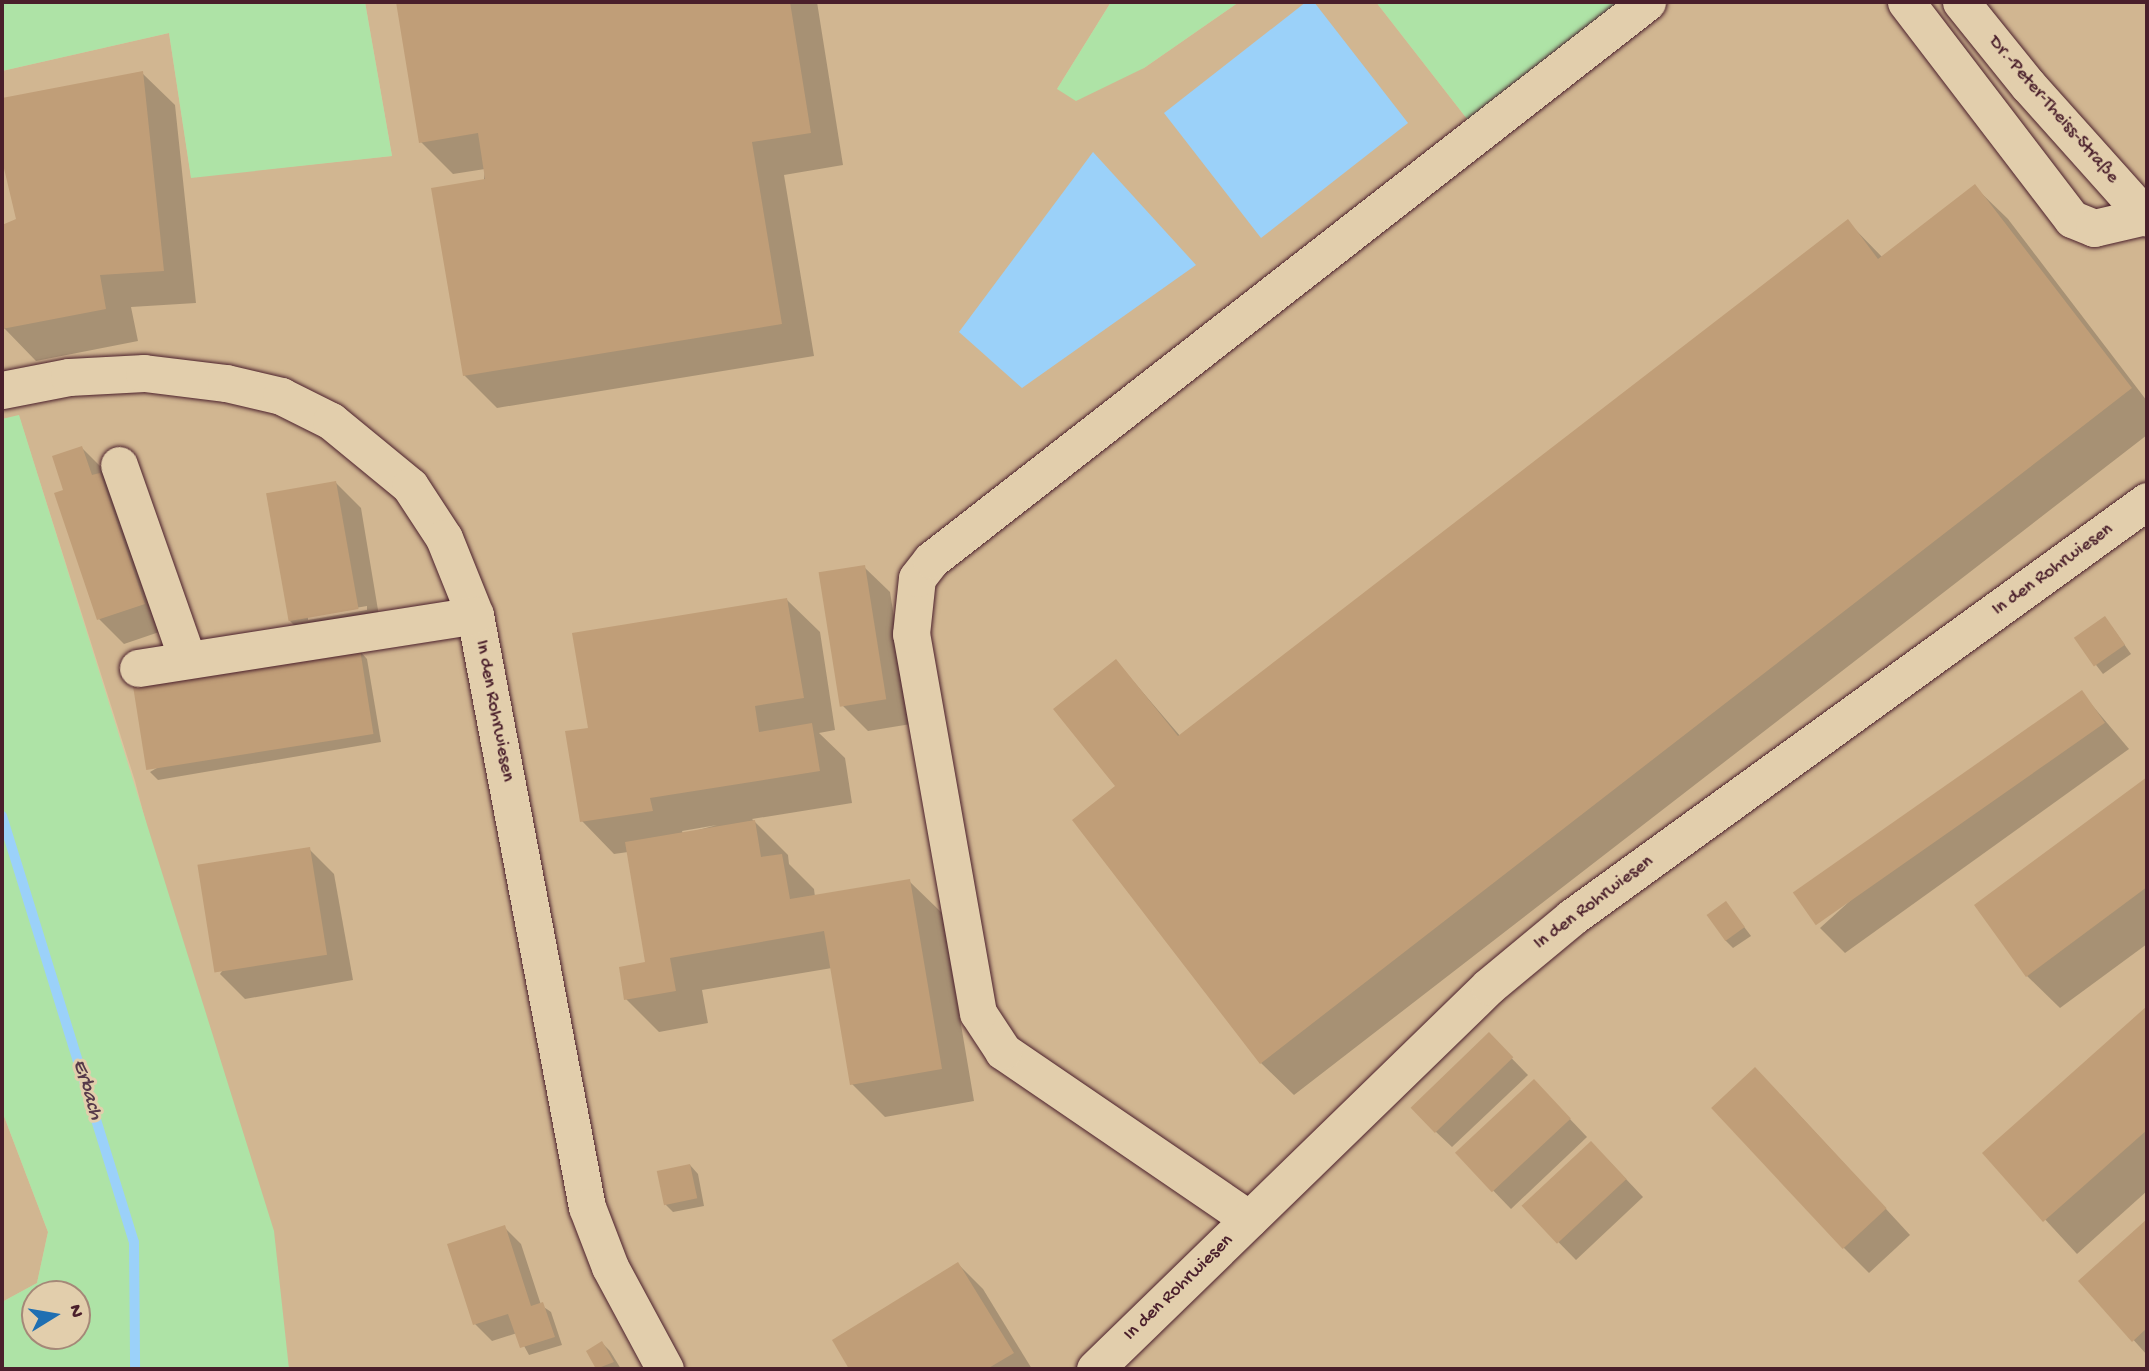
<!DOCTYPE html>
<html>
<head>
<meta charset="utf-8">
<style>
	body { margin:0 }
	#map { position:relative; width:2149px; height:1371px; overflow:hidden; background:#dcc49f; font-family:"Gochi Hand",sans-serif }
	div>[style] { position:absolute }
	.built>* { inset:0; background:#d1b691 }
	.green>* { inset:0; background:#aee3a6 }
	.water>* { inset:0; background:#9bd1f9 }
	.shadow>* { inset:0; background:#0003 }
	.stream>* { height:10px; margin:-5px; padding:0 5px; transform-origin:5px; border-radius:5px; background:#9bd1f9 }
	.building>* { inset:0; background:#c09e78; transform-origin:0 0 }
	.roads { filter:drop-shadow(0 0 2px #4a1f2b) drop-shadow(0 0 2px #4a1f2b) }
	.minor>* { height:37px; margin:-18.5px; padding:0 18.5px; transform-origin:18.5px; border-radius:18.5px; background:#e2ceac }
	span { translate:-50% -50%; white-space:nowrap; text-align:center; line-height:1.15; -webkit-text-stroke:6px #e2ceac; paint-order:stroke }
	.street-label { font-size:19px; color:#4a1f2b }
	.water-label { font-size:21px; color:#563a4a; font-style:italic }
	.frame { position:absolute; inset:0; border:4px solid #4a1f2b; pointer-events:none }
	.north { position:absolute; left:21px; top:1280px; width:70px; height:70px; box-sizing:border-box; background:#e2ceac; border:2px solid #a58878; border-radius:50%; rotate:79deg; font-size:19px; font-weight:700; line-height:28px; text-align:center; color:#4a1f2b }
	.north::after { content:''; display:block; margin:auto; width:24px; height:32px; background:#1f6fb2; clip-path:polygon(50% 0,100% 100%,50% 72%,0 100%) }
</style>
</head>
<body>
<div id="map">
	<div class="built">
		<div style="clip-path:polygon(365px 2px,1111px 2px,1057px 89px,1144px 68px,1239px 2px,1376px 2px,1471px 124px,1625px 2px,2147px 2px,2147px 1369px,289px 1369px,135px 781px,19px 416px,2px 419px,2px 71px,169px 33px,191px 177px,392px 156px)"></div>
		<div style="clip-path:polygon(2px 1111px,48px 1232px,37px 1283px,2px 1302px)"></div>
	</div>
	<div class="green">
		<div style="clip-path:polygon(2px 2px,365px 2px,392px 156px,191px 178px,169px 33px,2px 71px)"></div>
		<div style="clip-path:polygon(1111px 2px,1239px 2px,1144px 68px,1076px 101px,1057px 89px)"></div>
		<div style="clip-path:polygon(1376px 2px,1625px 2px,1471px 124px)"></div>
		<div style="clip-path:polygon(evenodd,19px 415px,274px 1231px,289px 1369px,2px 1369px,2px 1302px,37px 1283px,48px 1232px,2px 1111px,2px 419px,19px 415px,35px 1294px,77px 1294px,77px 1336px,35px 1336px,35px 1294px)"></div>
	</div>
	<div class="water">
		<div style="clip-path:polygon(1306px 2px,1314px 2px,1408px 123px,1261px 238px,1164px 113px)"></div>
		<div style="clip-path:polygon(1093px 152px,1196px 265px,1022px 388px,959px 332px)"></div>
	</div>
	<div class="shadow">
		<div style="clip-path:polygon(398px 2px,817px 2px,843px 165px,784px 175px,814px 356px,497px 408px,464px 375px,485px 169px,453px 174px,421px 142px)"></div>
		<div style="clip-path:polygon(142px 73px,175px 105px,196px 303px,131px 307px,138px 341px,36px 361px,4px 328px,2px 318px,2px 227px,18px 220px,2px 153px,2px 100px)"></div>
		<div style="clip-path:polygon(1975px 187px,2008px 219px,2147px 401px,2147px 435px,1294px 1095px,1261px 1063px,1117px 787px,1116px 661px,1181px 737px,1848px 222px,1883px 258px)"></div>
		<div style="clip-path:polygon(82px 448px,107px 473px,168px 629px,124px 644px,99px 619px,66px 492px)"></div>
		<div style="clip-path:polygon(evenodd,336px 483px,361px 508px,382px 634px,315px 646px,290px 621px,336px 483px,367px 606px,367px 610px,308px 620px,308px 616px,367px 606px)"></div>
		<div style="clip-path:polygon(864px 567px,890px 592px,911px 724px,868px 731px,843px 706px)"></div>
		<div style="clip-path:polygon(evenodd,787px 600px,820px 632px,835px 730px,819px 733px,845px 758px,852px 803px,752px 819px,788px 855px,789px 864px,814px 889px,815px 897px,909px 881px,942px 913px,974px 1101px,885px 1117px,852px 1084px,832px 968px,702px 990px,708px 1023px,659px 1032px,626px 999px,647px 964px,628px 852px,614px 854px,582px 821px,590px 729px,787px 600px,717px 825px,683px 834px,682px 831px,717px 825px)"></div>
		<div style="clip-path:polygon(2112px 627px,2131px 654px,2103px 674px,2076px 639px)"></div>
		<div style="clip-path:polygon(359px 650px,367px 659px,381px 742px,158px 780px,150px 772px)"></div>
		<div style="clip-path:polygon(2081px 692px,2129px 749px,1845px 953px,1820px 928px)"></div>
		<div style="clip-path:polygon(2147px 780px,2147px 944px,2060px 1008px,2027px 976px,1976px 906px)"></div>
		<div style="clip-path:polygon(309px 849px,334px 874px,353px 980px,245px 999px,220px 974px)"></div>
		<div style="clip-path:polygon(1726px 903px,1751px 936px,1733px 948px,1725px 940px)"></div>
		<div style="clip-path:polygon(2147px 1008px,2147px 1191px,2077px 1254px,1984px 1153px)"></div>
		<div style="clip-path:polygon(1489px 1035px,1528px 1075px,1452px 1147px,1435px 1131px)"></div>
		<div style="clip-path:polygon(1780px 1094px,1910px 1235px,1869px 1273px,1844px 1248px)"></div>
		<div style="clip-path:polygon(1550px 1098px,1587px 1137px,1511px 1209px,1457px 1153px)"></div>
		<div style="clip-path:polygon(1608px 1160px,1643px 1197px,1576px 1260px,1524px 1207px)"></div>
		<div style="clip-path:polygon(690px 1165px,698px 1174px,704px 1206px,673px 1212px,665px 1204px)"></div>
		<div style="clip-path:polygon(2147px 1222px,2147px 1355px,2081px 1281px)"></div>
		<div style="clip-path:polygon(504px 1227px,521px 1244px,541px 1305px,551px 1312px,562px 1345px,529px 1355px,517px 1333px,492px 1341px,475px 1324px)"></div>
		<div style="clip-path:polygon(958px 1264px,983px 1289px,1032px 1369px,851px 1369px,834px 1341px)"></div>
		<div style="clip-path:polygon(602px 1343px,610px 1351px,621px 1369px,598px 1369px,588px 1352px)"></div>
	</div>
	<div class="stream">
		<div style="left:2px;top:816px;width:446px;rotate:72.8deg"></div>
		<div style="left:134px;top:1242px;width:127px;rotate:89.5deg"></div>
	</div>
	<div class="building">
		<div style="clip-path:polygon(396px 2px,790px 2px,811px 133px,752px 142px,782px 324px,463px 376px,431px 188px,485px 179px,478px 133px,419px 143px)"></div>
		<div style="clip-path:polygon(143px 71px,164px 271px,100px 275px,106px 309px,2px 329px,2px 225px,16px 219px,2px 160px,2px 98px)"></div>
		<div style="clip-path:polygon(1975px 184px,2132px 388px,1260px 1064px,1072px 820px,1115px 786px,1053px 709px,1116px 659px,1178px 736px,1848px 219px,1878px 259px)"></div>
		<div style="clip-path:polygon(82px 446px,92px 475px,100px 473px,145px 604px,97px 620px,54px 493px,63px 490px,52px 456px)"></div>
		<div style="left:336px;top:481px;width:130px;height:71px;rotate:80deg"></div>
		<div style="left:865px;top:565px;width:136px;height:47px;rotate:81deg"></div>
		<div style="clip-path:polygon(787px 598px,804px 698px,755px 706px,759px 732px,812px 723px,820px 771px,650px 798px,653px 811px,580px 822px,565px 731px,588px 728px,572px 633px)"></div>
		<div style="left:2105px;top:616px;width:35px;height:38px;rotate:55deg"></div>
		<div style="left:360px;top:649px;width:86px;height:230px;rotate:81deg"></div>
		<div style="left:2082px;top:690px;width:40px;height:353px;rotate:55deg"></div>
		<div style="clip-path:polygon(2147px 777px,2147px 887px,2026px 977px,1974px 905px)"></div>
		<div style="clip-path:polygon(755px 820px,761px 857px,782px 854px,790px 899px,910px 879px,942px 1069px,850px 1085px,824px 931px,670px 958px,676px 991px,624px 1000px,619px 967px,645px 962px,625px 842px)"></div>
		<div style="left:310px;top:847px;width:109px;height:114px;rotate:81deg"></div>
		<div style="left:1726px;top:901px;width:32px;height:24px;rotate:54deg"></div>
		<div style="clip-path:polygon(2147px 1006px,2147px 1130px,2043px 1222px,1982px 1153px)"></div>
		<div style="left:1489px;top:1032px;width:35px;height:109px;rotate:46deg"></div>
		<div style="left:1755px;top:1067px;width:193px;height:60px;rotate:47deg"></div>
		<div style="left:1534px;top:1079px;width:54px;height:108px;rotate:47deg"></div>
		<div style="left:1591px;top:1141px;width:52px;height:95px;rotate:47deg"></div>
		<div style="left:690px;top:1164px;width:35px;height:34px;rotate:78deg"></div>
		<div style="clip-path:polygon(2147px 1219px,2147px 1328px,2132px 1342px,2078px 1281px)"></div>
		<div style="clip-path:polygon(505px 1225px,531px 1306px,543px 1302px,555px 1337px,520px 1348px,508px 1314px,473px 1325px,447px 1244px)"></div>
		<div style="clip-path:polygon(958px 1262px,1014px 1353px,987px 1369px,849px 1369px,832px 1340px)"></div>
		<div style="clip-path:polygon(602px 1341px,614px 1362px,596px 1369px,586px 1351px)"></div>
	</div>
	<div class="roads">
		<div class="minor">
			<div style="left:1906px;top:2px;width:273px;rotate:52.6deg"></div>
			<div style="left:2072px;top:219px;width:24px;rotate:22deg"></div>
			<div style="left:2094px;top:228px;width:53px;rotate:-13deg"></div>
			<div style="left:1961px;top:2px;width:107px;rotate:51.1deg"></div>
			<div style="left:2028px;top:85px;width:178px;rotate:48.2deg"></div>
			<div style="left:2px;top:390px;width:68px;rotate:-11deg"></div>
			<div style="left:69px;top:377px;width:75px;rotate:-3.1deg"></div>
			<div style="left:144px;top:373px;width:83px;rotate:7deg"></div>
			<div style="left:226px;top:383px;width:57px;rotate:13.3deg"></div>
			<div style="left:281px;top:396px;width:56px;rotate:26.6deg"></div>
			<div style="left:331px;top:421px;width:102px;rotate:39.4deg"></div>
			<div style="left:410px;top:486px;width:62px;rotate:56.8deg"></div>
			<div style="left:444px;top:538px;width:83px;rotate:68.1deg"></div>
			<div style="left:475px;top:615px;width:603px;rotate:79.29deg"></div>
			<div style="left:587px;top:1207px;width:64px;rotate:69deg"></div>
			<div style="left:610px;top:1267px;width:116px;rotate:61.7deg"></div>
			<div style="left:119px;top:465px;width:205px;rotate:70.6deg"></div>
			<div style="left:138px;top:668px;width:341px;rotate:-8.9deg"></div>
			<div style="left:1249px;top:1219px;width:298px;rotate:-145.7deg"></div>
			<div style="left:1003px;top:1051px;width:45px;rotate:-123.3deg"></div>
			<div style="left:978px;top:1013px;width:385px;rotate:-100deg"></div>
			<div style="left:911px;top:634px;width:56px;rotate:-83.9deg"></div>
			<div style="left:917px;top:578px;width:23px;rotate:-52deg"></div>
			<div style="left:931px;top:560px;width:908px;rotate:-37.93deg"></div>
			<div style="left:1095px;top:1369px;width:549px;rotate:-44.19deg"></div>
			<div style="left:1489px;top:986px;width:108px;rotate:-39.7deg"></div>
			<div style="left:1572px;top:917px;width:710px;rotate:-35.88deg"></div>
		</div>
	</div>
	<div class="street-label">
		<span style="left:2053px;top:110px;rotate:49deg">Dr.-Peter-Theiss-Straße</span>
		<span style="left:2053px;top:570px;rotate:-36deg">In den Rohrwiesen</span>
		<span style="left:494px;top:711px;rotate:79deg">In den Rohrwiesen</span>
		<span style="left:1594px;top:903px;rotate:-37deg">In den Rohrwiesen</span>
		<span style="left:1179px;top:1288px;rotate:-44deg">In den Rohrwiesen</span>
	</div>
	<div class="water-label">
		<span style="left:86px;top:1090px;rotate:73deg">Erbach</span>
	</div>
	<div class="frame"></div>
	<div class="north">N</div>
</div>
</body>
</html>
